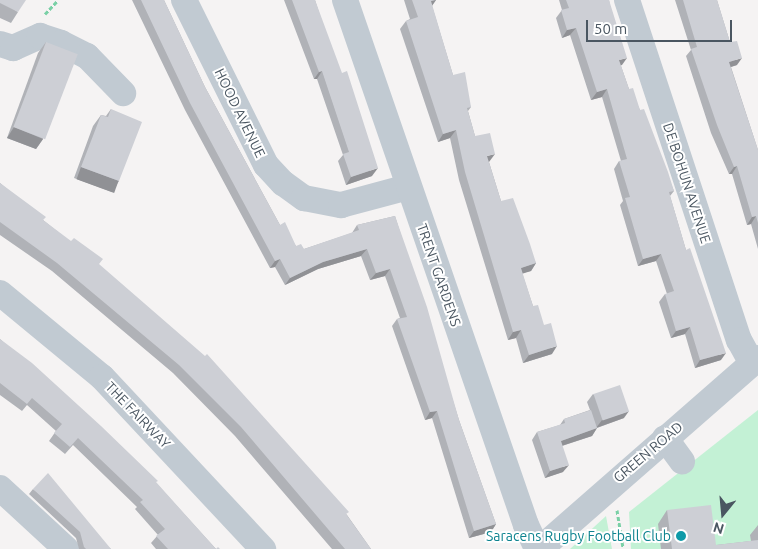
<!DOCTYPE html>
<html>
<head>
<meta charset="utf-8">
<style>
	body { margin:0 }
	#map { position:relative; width:758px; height:549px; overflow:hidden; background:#f5f3f3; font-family:Ubuntu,sans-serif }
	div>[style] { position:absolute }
	.green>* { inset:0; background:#c3f1d5 }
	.path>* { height:3px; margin-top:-1.5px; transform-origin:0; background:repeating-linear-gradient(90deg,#7ad0a6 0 4px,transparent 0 6.5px) }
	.minor>* { height:26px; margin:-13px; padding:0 13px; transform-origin:13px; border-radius:13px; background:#c1cad2 }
	.wall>* { inset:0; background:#b0b2b7 }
	.shaded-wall>* { inset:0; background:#909195; transform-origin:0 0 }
	.building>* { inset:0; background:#cdcfd5; transform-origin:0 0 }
	.dots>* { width:14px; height:14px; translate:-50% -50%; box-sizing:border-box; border:2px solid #fff; border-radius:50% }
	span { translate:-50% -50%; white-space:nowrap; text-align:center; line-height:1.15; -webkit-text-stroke:4px #fff; paint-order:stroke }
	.street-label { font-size:14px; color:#4a5661 }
	.culture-label { font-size:14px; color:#0d838f }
	.right { translate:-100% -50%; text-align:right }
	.north { position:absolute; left:698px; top:489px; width:50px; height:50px; -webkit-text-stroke:4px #fff; paint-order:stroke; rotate:197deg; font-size:14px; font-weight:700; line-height:20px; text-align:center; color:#4a5661 }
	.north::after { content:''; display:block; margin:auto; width:18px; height:22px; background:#4a5661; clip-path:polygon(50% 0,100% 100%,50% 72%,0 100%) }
	.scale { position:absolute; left:586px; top:20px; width:146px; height:22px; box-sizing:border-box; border:2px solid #4a5661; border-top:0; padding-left:6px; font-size:15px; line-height:18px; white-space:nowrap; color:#4a5661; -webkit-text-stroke:4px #fff; paint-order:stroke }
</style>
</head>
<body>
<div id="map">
	<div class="green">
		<div style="clip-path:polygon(758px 410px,758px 549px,631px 549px,629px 512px)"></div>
		<div style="clip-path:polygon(606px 516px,612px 549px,570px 549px)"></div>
	</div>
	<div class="path">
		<div style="left:45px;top:14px;width:19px;rotate:-47deg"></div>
		<div style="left:617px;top:510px;width:39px;rotate:81deg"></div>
	</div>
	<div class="minor">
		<div style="left:184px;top:0;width:184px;rotate:63.6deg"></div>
		<div style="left:266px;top:165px;width:25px;rotate:47deg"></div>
		<div style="left:283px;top:183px;width:26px;rotate:36deg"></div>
		<div style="left:304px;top:198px;width:38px;rotate:11deg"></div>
		<div style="left:341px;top:205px;width:69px;rotate:-15deg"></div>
		<div style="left:345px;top:0;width:555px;rotate:70.98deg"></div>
		<div style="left:526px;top:525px;width:26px;rotate:65deg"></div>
		<div style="left:627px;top:0;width:358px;rotate:71.8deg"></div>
		<div style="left:739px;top:340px;width:26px;rotate:61deg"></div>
		<div style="left:0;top:44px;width:14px;rotate:17deg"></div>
		<div style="left:13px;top:48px;width:30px;rotate:-24deg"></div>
		<div style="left:40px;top:36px;width:22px;rotate:18deg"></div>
		<div style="left:61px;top:43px;width:29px;rotate:27deg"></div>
		<div style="left:87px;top:56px;width:52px;rotate:45.8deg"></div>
		<div style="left:0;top:293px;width:132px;rotate:39.5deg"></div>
		<div style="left:102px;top:377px;width:236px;rotate:46.9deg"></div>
		<div style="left:665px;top:438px;width:29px;rotate:54deg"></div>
		<div style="left:0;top:488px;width:90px;rotate:42.7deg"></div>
		<div style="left:540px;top:549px;width:290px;rotate:-41.2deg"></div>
	</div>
	<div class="wall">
		<div style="clip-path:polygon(0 0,18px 12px,11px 23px,0 18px)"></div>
		<div style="clip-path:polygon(132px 0,164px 0,205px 87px,280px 225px,296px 246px,304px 249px,352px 233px,357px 225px,395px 216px,459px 420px,496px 524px,491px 532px,469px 538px,432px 418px,425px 420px,392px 326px,397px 319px,400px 318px,385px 276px,370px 280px,361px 256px,318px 269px,285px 285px,275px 267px,270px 268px,185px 110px)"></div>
		<div style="clip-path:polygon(284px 0,315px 0,372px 176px,346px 185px,338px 161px,343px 155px,317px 79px,314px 79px)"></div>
		<div style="clip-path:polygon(404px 0,436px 0,432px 6px,453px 75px,471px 107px,468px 111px,475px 136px,489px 162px,501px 201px,536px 263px,531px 271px,522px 273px,533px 306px,552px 354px,523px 363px,516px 338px,508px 340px,459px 180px,450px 138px,438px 142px,400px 29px,406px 21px,410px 19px)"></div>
		<div style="clip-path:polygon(559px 0,609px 0,621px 66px,629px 89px,640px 110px,674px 191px,670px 196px,686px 250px,721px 360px,695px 368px,685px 334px,671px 338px,659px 302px,665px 294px,667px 294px,656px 261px,638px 266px,620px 205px,623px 201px,614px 169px,619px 161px,621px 161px,602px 97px,591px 100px,570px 35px,562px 38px,556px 18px,562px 10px)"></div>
		<div style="clip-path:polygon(675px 0,717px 0,737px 65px,731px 67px,758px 150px,758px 249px,751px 224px,747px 225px,732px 174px,729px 174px,711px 133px,686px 56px,691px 50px)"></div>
		<div style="clip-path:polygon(46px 42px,43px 139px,36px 149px,7px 138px,38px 53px)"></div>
		<div style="clip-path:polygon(111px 109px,119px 181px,112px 192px,74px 178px,93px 126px,101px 115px,106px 116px)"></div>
		<div style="clip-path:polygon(0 183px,43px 220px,99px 265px,347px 515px,371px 549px,332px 549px,235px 436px,173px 373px,52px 271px,0 235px)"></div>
		<div style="clip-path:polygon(0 339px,156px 483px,216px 549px,220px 549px,156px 549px,151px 543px,158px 535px,135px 509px,137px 507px,73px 445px,65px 454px,49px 441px,56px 431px,27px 405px,22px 411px,0 395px)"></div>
		<div style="clip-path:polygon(593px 394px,624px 418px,597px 428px,592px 436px,562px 446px,563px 472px,545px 478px,532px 440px,537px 432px,560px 425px,564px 419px,590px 410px,587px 402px)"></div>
		<div style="clip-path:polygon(33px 489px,111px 549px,79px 549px,76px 538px,29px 494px)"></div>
		<div style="clip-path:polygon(667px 510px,716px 545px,751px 541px,750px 535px,758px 525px,758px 549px,661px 549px,658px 524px)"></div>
	</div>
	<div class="shaded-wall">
		<div style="clip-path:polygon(436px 0,431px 7px,431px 1px)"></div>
		<div style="clip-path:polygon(576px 28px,570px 35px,562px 38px,567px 30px)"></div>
		<div style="clip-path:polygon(627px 58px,622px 65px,614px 68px,619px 60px)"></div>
		<div style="clip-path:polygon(742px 58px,737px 65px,724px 69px,729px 62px)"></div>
		<div style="clip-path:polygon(322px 71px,317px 79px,314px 79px,319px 72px)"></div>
		<div style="clip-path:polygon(607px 89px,602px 97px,591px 100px,597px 92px)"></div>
		<div style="clip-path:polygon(14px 127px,43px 139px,36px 149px,7px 138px)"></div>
		<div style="clip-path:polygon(456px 130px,450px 138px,438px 142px,443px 134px)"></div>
		<div style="clip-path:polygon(495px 154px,489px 162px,481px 164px,487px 156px)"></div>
		<div style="clip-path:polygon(737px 166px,732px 174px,729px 174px,734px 167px)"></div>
		<div style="left:81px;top:167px;width:40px;height:13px;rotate:20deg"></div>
		<div style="clip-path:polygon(378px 168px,372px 176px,346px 185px,351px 177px)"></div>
		<div style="clip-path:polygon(756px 216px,751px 224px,747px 225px,752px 217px)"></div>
		<div style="clip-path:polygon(367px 249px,361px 256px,318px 269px,285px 285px,290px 278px,323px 262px)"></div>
		<div style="clip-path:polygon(661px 254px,656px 261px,638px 266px,643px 259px)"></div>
		<div style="clip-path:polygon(280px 259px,275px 267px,270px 268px,275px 261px)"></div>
		<div style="clip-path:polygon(536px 263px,531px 271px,515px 276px,521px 268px)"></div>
		<div style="clip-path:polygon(390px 269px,385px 276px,370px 280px,376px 273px)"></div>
		<div style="clip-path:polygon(690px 327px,685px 334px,671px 338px,676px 331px)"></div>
		<div style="clip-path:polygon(521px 330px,516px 338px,508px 340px,513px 332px)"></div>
		<div style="clip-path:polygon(557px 346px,552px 354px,523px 363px,529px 355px)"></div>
		<div style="clip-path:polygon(726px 353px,721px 360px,695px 368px,700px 360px)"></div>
		<div style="clip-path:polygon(437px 411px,432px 418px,425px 420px,430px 412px)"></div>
		<div style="clip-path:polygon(629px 411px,624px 418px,596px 428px,602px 420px)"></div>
		<div style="clip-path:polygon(597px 428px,592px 436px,555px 448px,561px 441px)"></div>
		<div style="clip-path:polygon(569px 465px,563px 472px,545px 478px,550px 471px)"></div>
		<div style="clip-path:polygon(496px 524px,491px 532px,469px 538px,474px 531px)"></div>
	</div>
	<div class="building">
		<div style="clip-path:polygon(0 0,26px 0,18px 12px,0 3px)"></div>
		<div style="clip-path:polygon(141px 0,164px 0,205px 87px,280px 225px,285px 222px,296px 246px,301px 244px,304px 249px,359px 230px,357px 225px,395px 216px,427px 307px,459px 420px,496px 524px,474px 531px,437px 411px,430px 412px,397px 319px,407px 317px,390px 269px,376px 273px,367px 249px,323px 262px,290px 278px,280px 259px,275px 261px,190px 103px)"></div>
		<div style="clip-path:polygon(292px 0,315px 0,342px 73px,347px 71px,378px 168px,351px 177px,343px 154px,349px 152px,322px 71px,319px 72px)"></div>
		<div style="clip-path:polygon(412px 0,435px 0,431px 1px,453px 75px,465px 72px,471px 107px,467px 108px,475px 136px,490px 133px,495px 154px,487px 156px,501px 201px,513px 198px,530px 244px,536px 263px,521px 268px,533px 306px,538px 305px,544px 325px,551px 323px,557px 346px,529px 355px,521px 330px,513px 332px,465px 172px,456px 130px,443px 134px,406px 21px,418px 17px)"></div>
		<div style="clip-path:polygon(566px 0,609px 0,627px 58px,619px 60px,629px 89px,633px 88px,640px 110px,644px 109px,668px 172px,674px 191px,669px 192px,686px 250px,690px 248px,726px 353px,700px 360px,690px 327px,676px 331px,665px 294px,674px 291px,661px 254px,643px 259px,625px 198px,630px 197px,619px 161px,627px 159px,607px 89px,597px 92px,576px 28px,567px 30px,561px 10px,569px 8px)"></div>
		<div style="clip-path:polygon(683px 0,717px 0,730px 42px,737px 41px,742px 58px,729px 62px,758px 150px,758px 223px,756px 216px,752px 217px,737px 166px,734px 167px,717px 125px,691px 49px,697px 47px)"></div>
		<div style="left:46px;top:42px;width:34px;height:91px;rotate:21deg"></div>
		<div style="clip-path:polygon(111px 109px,142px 122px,119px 181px,81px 167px,101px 115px,108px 117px)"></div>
		<div style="clip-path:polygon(0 183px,46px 217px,43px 220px,71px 241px,74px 238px,103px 259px,99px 264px,205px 356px,207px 354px,349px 512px,346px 514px,371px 549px,345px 549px,241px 427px,179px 365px,57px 263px,0 222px)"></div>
		<div style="clip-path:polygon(0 339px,32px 363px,101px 426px,158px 481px,156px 482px,216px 549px,218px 547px,220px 549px,168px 549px,156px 536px,165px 529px,140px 502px,143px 500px,78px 438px,70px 447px,54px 433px,62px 424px,32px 398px,27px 404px,0 383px)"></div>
		<div style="left:620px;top:385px;width:28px;height:28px;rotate:71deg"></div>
		<div style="clip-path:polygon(591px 410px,597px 428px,561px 441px,569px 465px,550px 471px,537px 432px,565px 423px,564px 419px)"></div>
		<div style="clip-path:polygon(48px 473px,111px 549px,86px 549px,84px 547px,80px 532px,33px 489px)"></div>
		<div style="clip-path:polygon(711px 505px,716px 545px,758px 540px,758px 549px,672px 549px,667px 510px)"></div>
	</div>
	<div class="dots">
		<div style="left:681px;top:536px;background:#0f9aa8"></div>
	</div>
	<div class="street-label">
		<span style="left:240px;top:113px;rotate:64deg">HOOD AVENUE</span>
		<span style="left:687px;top:183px;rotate:72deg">DE BOHUN AVENUE</span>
		<span style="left:439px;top:275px;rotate:71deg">TRENT GARDENS</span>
		<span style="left:138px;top:415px;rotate:46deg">THE FAIRWAY</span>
		<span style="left:648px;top:452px;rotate:-40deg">GREEN ROAD</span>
	</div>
	<div class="culture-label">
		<span class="right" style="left:671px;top:536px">Saracens Rugby Football Club</span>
	</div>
	<div class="north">N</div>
	<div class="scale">50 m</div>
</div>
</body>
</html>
